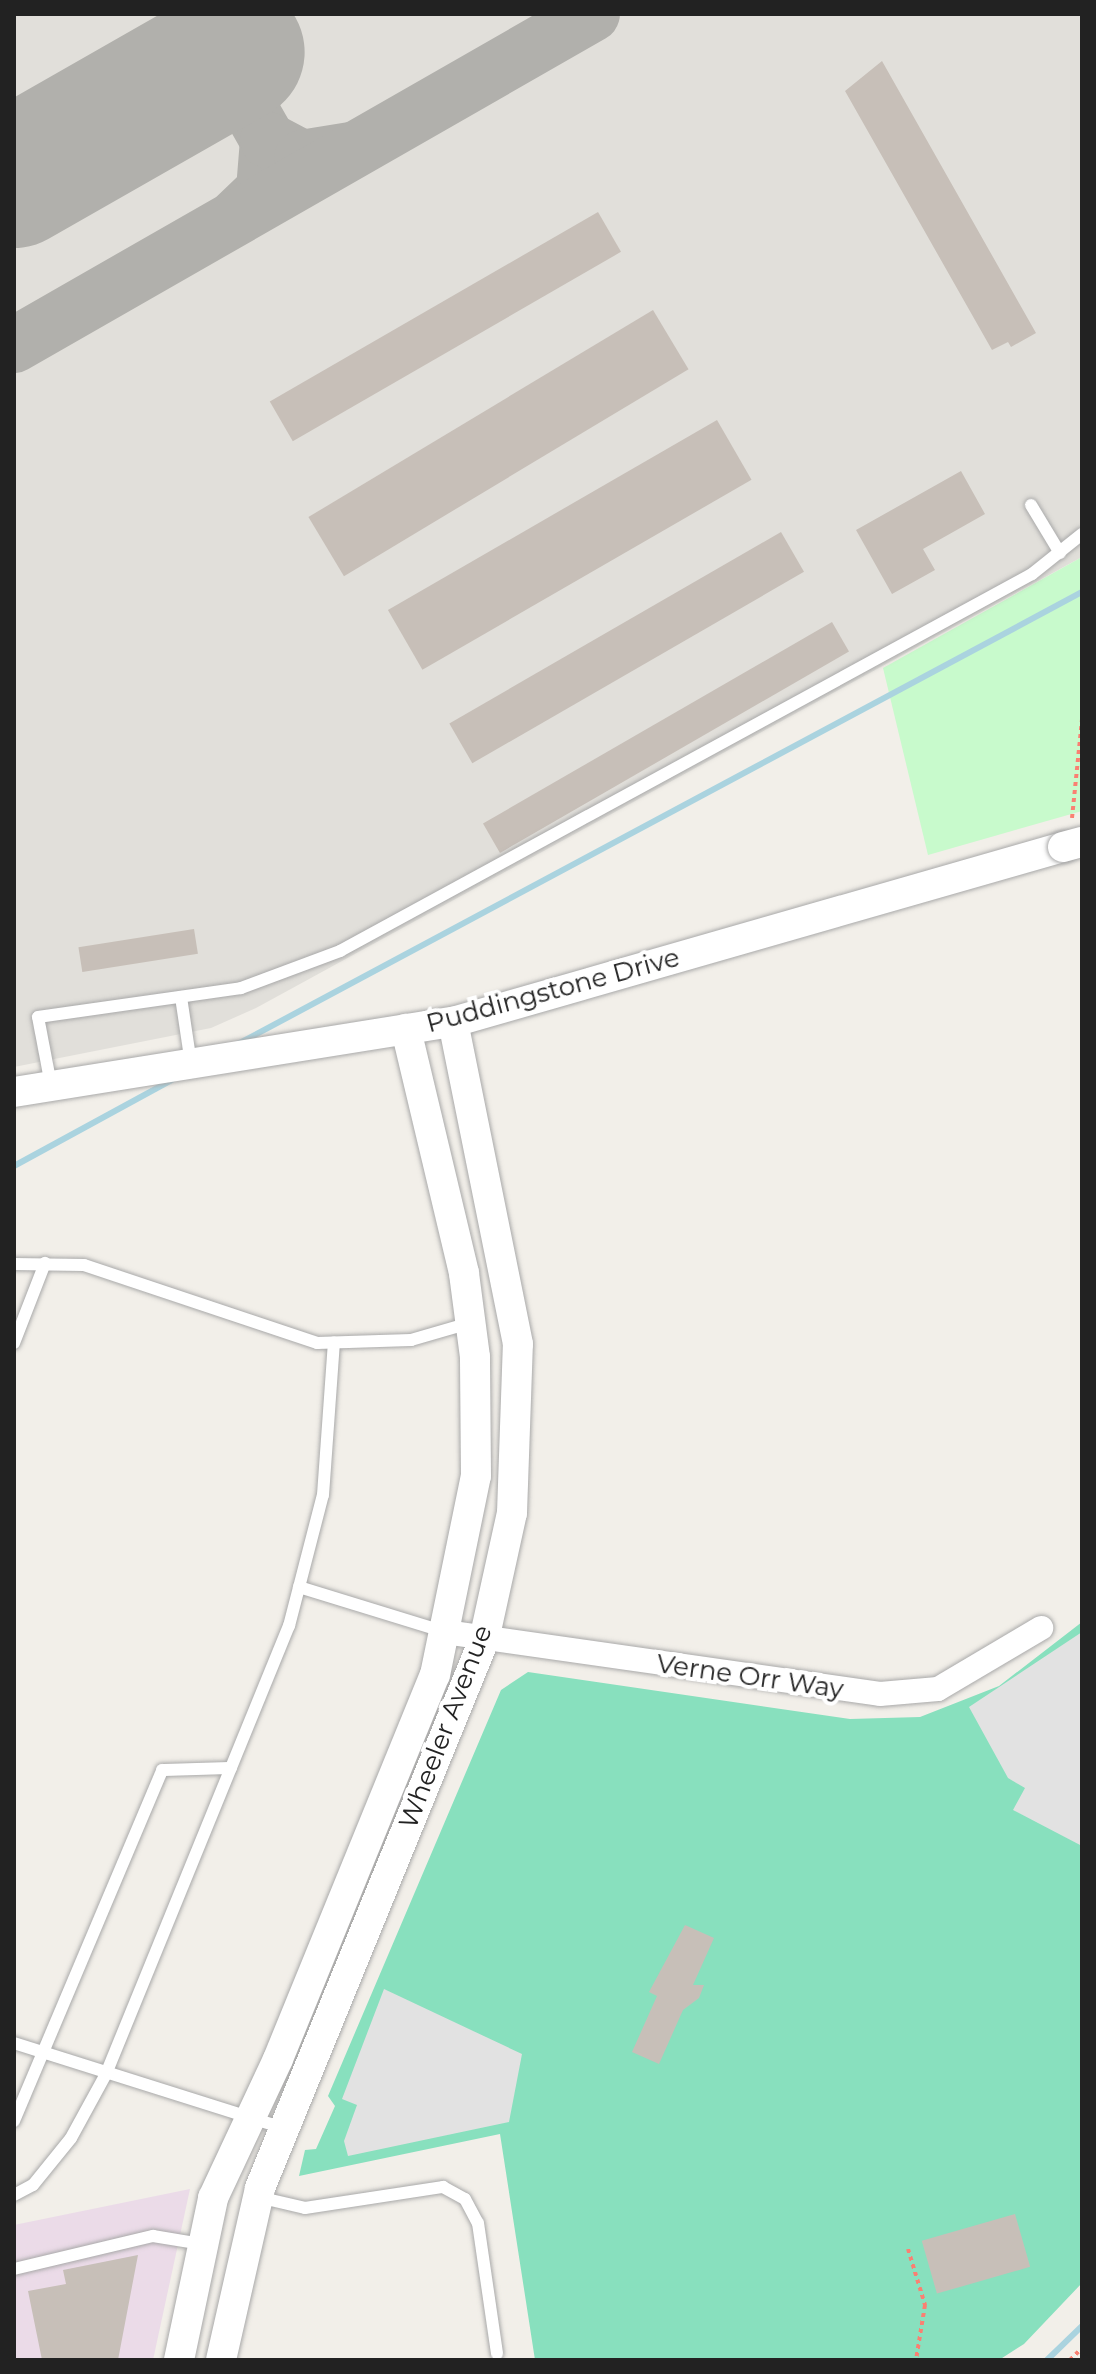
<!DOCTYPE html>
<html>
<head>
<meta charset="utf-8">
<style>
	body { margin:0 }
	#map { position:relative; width:1096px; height:2374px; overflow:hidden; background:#f2efe9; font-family:Montserrat,sans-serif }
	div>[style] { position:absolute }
	.industrial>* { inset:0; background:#ebdbe8 }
	.airport>* { inset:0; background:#e1dfda }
	.park>* { inset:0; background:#c8facc }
	.pitch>* { inset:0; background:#88e0be }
	.parking>* { inset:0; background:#e2e2e2 }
	.stream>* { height:6px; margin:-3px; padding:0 3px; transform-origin:3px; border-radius:3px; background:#aad3df }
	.taxiway>* { height:56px; margin:-28px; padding:0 28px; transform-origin:28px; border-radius:28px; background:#b1b0ac }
	.runway>* { height:140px; margin:-70px; padding:0 70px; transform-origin:70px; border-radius:70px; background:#b1b0ac }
	.building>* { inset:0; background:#c7bfb8; transform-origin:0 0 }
	.path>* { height:4px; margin-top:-2px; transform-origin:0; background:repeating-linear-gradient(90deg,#fa8072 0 4px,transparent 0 8px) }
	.roads { filter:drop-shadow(0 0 2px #a9a9a9) drop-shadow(0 0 2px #a9a9a9) }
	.service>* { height:12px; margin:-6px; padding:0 6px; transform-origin:6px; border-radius:6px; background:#fff }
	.minor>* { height:24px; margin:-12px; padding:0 12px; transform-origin:12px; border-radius:12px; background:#fff }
	.tertiary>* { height:30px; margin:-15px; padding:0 15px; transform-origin:15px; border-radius:15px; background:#fff }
	.bridges { filter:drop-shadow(0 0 2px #a9a9a9) drop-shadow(0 0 2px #a9a9a9) }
	.tertiary-bridge>* { height:30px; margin:-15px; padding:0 15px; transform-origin:15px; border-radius:15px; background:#fff }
	span { translate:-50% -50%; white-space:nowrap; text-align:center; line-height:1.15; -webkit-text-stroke:8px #fff; paint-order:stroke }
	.street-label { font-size:26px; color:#222 }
	.frame { position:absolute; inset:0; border:16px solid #222; pointer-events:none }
</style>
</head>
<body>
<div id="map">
	<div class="industrial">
		<div style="clip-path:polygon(190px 2189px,153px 2360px,14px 2360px,14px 2225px)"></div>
	</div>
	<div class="airport">
		<div style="clip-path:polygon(14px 14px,1082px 14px,1082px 557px,256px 1008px,211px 1028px,14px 1067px)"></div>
	</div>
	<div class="park">
		<div style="clip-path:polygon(1082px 557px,1082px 811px,928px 855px,883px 668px)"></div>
	</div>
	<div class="pitch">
		<div style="clip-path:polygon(1082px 1622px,1082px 2283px,1024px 2344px,999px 2360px,535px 2360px,500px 2134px,299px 2176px,305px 2150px,316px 2149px,335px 2106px,328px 2096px,501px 1690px,528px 1672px,850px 1719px,920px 1717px,999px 1686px)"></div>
	</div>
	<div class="parking">
		<div style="clip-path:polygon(1082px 1632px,1082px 1846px,1013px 1810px,1025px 1788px,1008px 1778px,969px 1707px)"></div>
		<div style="clip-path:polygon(384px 1989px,522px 2054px,509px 2122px,348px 2156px,344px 2141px,357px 2105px,342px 2099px)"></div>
	</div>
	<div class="stream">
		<div style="left:238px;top:1044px;width:957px;rotate:-28.17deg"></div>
		<div style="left:14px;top:1166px;width:180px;rotate:-28.6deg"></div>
		<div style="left:1047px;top:2360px;width:49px;rotate:-44.2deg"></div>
	</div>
	<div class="taxiway">
		<div style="left:196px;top:14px;width:145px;rotate:60.3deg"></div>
		<div style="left:237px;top:216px;width:37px;rotate:-44deg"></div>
		<div style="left:264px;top:190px;width:50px;rotate:-85.4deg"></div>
		<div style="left:268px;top:140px;width:38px;rotate:28deg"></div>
		<div style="left:302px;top:158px;width:50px;rotate:-9.3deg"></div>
		<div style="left:14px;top:345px;width:666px;rotate:-29.8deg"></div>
	</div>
	<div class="runway">
		<div style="left:14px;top:178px;width:254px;rotate:-29.7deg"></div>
	</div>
	<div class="building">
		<div style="clip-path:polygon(882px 61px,1036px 333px,1011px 347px,1008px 342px,992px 350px,845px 91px)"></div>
		<div style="left:598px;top:212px;width:46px;height:379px;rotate:60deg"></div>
		<div style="left:653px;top:310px;width:69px;height:402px;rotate:59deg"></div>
		<div style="left:717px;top:420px;width:69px;height:380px;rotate:60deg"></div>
		<div style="clip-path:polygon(961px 471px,985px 514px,923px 549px,935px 570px,892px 594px,856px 530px)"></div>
		<div style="left:781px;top:532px;width:46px;height:383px;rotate:60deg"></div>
		<div style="left:832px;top:622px;width:34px;height:403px;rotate:60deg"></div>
		<div style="left:194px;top:929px;width:25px;height:117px;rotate:81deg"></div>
		<div style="clip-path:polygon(685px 1925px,714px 1938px,693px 1985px,704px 1985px,699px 1998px,683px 2010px,659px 2064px,632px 2052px,657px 1996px,649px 1992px)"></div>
		<div style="left:1015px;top:2214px;width:55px;height:97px;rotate:74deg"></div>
		<div style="clip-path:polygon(138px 2255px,118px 2360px,42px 2360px,28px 2291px,66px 2284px,63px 2270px)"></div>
	</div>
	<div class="path">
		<div style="left:1072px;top:818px;width:99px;rotate:-84.2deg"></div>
		<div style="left:908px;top:2249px;width:59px;rotate:73.1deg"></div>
		<div style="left:925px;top:2305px;width:56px;rotate:99.3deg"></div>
		<div style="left:1070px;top:2360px;width:17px;rotate:-45deg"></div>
	</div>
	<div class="roads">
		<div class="service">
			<div style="left:1031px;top:505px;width:56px;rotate:58.9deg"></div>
			<div style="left:181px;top:997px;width:68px;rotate:81.5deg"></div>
			<div style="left:51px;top:1085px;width:69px;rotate:-100.8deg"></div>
			<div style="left:38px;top:1017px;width:205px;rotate:-8.1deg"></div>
			<div style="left:241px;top:988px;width:106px;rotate:-20.5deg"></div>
			<div style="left:340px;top:951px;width:788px;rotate:-28.58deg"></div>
			<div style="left:1032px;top:574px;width:64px;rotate:-38.7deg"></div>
			<div style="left:14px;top:1264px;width:70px;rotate:0.8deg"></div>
			<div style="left:84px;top:1265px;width:246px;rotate:18.5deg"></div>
			<div style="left:317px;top:1343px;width:94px;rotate:-1.8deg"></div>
			<div style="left:411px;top:1340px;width:61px;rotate:-16.1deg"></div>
			<div style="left:14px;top:1343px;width:86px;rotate:-68.8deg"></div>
			<div style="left:299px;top:1587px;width:153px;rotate:17.1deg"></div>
			<div style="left:14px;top:2043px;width:283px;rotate:17.5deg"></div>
			<div style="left:14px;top:2121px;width:381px;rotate:-67.1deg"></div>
			<div style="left:162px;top:1770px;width:69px;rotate:-1.7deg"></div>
			<div style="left:14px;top:2195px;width:21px;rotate:-28deg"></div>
			<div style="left:33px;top:2185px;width:60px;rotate:-51deg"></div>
			<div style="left:71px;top:2138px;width:73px;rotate:-61.3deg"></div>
			<div style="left:106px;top:2074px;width:484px;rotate:-67.8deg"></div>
			<div style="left:289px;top:1626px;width:135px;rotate:-75.5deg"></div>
			<div style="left:323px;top:1495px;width:153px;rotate:-85.9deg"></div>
			<div style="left:258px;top:2197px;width:48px;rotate:13.2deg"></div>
			<div style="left:305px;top:2208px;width:140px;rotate:-8.7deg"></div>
			<div style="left:443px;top:2187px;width:25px;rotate:29deg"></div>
			<div style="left:465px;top:2199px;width:27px;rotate:62deg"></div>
			<div style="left:478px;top:2223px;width:132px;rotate:81.7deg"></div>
			<div style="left:14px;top:2269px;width:143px;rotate:-13.4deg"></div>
			<div style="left:153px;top:2236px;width:50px;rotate:9.3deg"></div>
		</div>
		<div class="minor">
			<div style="left:445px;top:1632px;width:439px;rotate:8.1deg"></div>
			<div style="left:880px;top:1694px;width:58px;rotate:-4.9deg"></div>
			<div style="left:938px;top:1689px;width:120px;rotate:-30.6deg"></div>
		</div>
		<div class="tertiary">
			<div style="left:14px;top:1092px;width:445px;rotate:-9.1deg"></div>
			<div style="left:453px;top:1022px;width:635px;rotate:-16.01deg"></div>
			<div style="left:179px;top:2360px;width:166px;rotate:-78.1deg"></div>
			<div style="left:213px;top:2198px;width:153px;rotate:-64.9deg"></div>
			<div style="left:278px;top:2059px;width:415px;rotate:-67.8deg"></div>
			<div style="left:435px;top:1675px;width:203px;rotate:-78.4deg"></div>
			<div style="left:476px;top:1476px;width:119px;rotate:-90.5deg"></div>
			<div style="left:475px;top:1357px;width:85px;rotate:-97.5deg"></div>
			<div style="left:464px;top:1273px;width:251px;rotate:-103.4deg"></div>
			<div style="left:221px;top:2360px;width:176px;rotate:-77.2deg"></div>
			<div style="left:260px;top:2188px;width:592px;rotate:-67.77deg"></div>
			<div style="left:484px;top:1640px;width:130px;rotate:-77.6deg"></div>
			<div style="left:512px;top:1513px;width:169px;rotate:-88deg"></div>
			<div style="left:518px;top:1344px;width:328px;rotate:-101.4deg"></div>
		</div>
	</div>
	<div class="bridges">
		<div class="tertiary-bridge">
			<div style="left:1063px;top:847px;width:20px;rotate:-15deg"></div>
		</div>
	</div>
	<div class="street-label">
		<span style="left:553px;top:991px;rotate:-15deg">Puddingstone Drive</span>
		<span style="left:750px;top:1677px;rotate:8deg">Verne Orr Way</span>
		<span style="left:446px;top:1727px;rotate:-69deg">Wheeler Avenue</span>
	</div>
	<div class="frame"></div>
</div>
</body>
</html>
